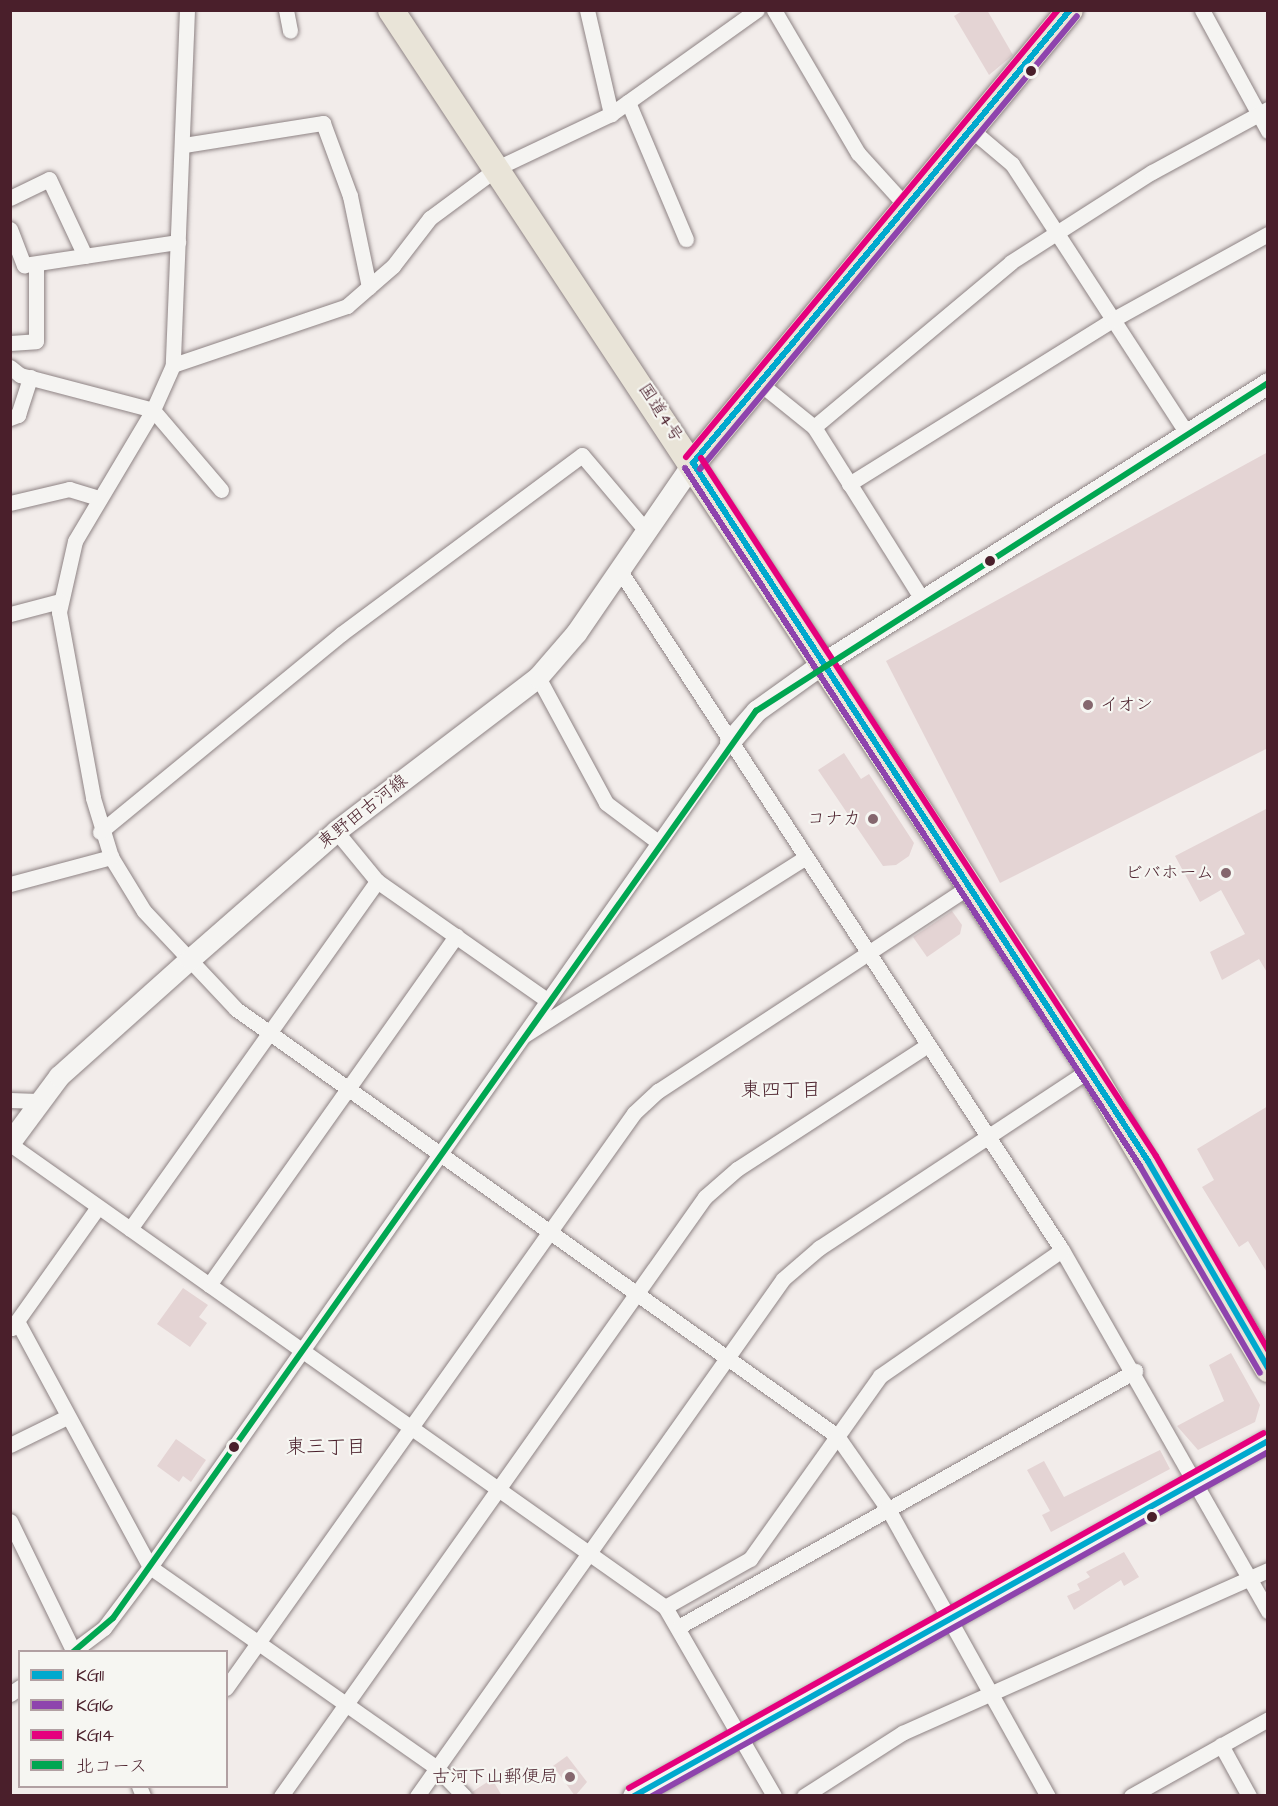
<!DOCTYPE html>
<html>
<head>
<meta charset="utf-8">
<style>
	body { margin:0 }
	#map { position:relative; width:1278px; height:1806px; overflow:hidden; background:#f2ecea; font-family:"Architects Daughter","Klee One",sans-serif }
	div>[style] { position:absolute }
	.building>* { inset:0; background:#e4d4d4 }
	.roads { filter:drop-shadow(0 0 2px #8e8384) drop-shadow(0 0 2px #8e8384) }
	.street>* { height:15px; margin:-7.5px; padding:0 7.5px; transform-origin:7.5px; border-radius:7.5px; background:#f5f4f2 }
	.secondary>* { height:21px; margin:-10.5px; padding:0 10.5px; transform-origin:10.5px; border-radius:10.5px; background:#f5f4f2 }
	.highway>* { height:26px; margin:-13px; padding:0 13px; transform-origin:13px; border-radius:13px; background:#e9e4d8 }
	.bus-1>* { height:6px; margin:-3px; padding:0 3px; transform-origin:3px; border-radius:3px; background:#00a9ce }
	.bus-2>* { height:6px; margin:-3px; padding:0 3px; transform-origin:3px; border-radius:3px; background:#8e44ad }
	.bus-3>* { height:6px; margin:-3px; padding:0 3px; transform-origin:3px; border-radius:3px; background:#e5007d }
	.bus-4>* { height:6px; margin:-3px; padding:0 3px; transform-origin:3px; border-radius:3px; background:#00a651 }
	.dots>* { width:16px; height:16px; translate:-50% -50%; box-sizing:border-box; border:3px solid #f6f6f2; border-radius:50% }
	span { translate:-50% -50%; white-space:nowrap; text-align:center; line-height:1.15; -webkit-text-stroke:4.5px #f6f6f2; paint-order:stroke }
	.street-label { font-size:18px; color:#4a1f2b }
	.poi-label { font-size:18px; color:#4a1f2b }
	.left { translate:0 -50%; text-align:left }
	.right { translate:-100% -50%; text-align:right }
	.neighbourhood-label { font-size:20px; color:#4a1f2b }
	.frame { position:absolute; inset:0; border:12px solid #4a1f2b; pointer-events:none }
	.legend { position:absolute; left:18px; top:1650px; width:210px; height:138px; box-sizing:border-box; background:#f6f6f2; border:2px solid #b1a0a2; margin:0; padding:8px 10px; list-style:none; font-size:18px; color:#4a1f2b }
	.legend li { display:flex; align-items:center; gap:12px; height:30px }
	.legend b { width:30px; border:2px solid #b1a0a2 }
</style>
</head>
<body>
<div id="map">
	<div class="building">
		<div style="clip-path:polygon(964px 10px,987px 10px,1013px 55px,989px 75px,954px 16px)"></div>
		<div style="clip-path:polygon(1268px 452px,1268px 748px,1000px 883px,886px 661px)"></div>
		<div style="clip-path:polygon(844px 753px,861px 779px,869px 774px,914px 843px,909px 856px,896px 865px,883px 866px,818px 770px)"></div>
		<div style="clip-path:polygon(1268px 808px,1268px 974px,1259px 959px,1222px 980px,1210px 952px,1245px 934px,1221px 890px,1200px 902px,1175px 856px)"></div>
		<div style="clip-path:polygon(952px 911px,962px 925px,960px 934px,927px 957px,913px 937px)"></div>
		<div style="clip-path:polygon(1268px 1106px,1268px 1274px,1248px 1241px,1239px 1247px,1202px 1187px,1214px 1180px,1197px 1149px)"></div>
		<div style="clip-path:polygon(183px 1288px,208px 1305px,199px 1317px,207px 1323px,190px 1347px,157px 1324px)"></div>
		<div style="clip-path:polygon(1231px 1353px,1260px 1405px,1255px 1422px,1198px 1450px,1177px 1426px,1224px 1401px,1209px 1365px)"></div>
		<div style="clip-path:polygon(176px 1439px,206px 1460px,191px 1482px,183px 1476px,179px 1482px,157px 1466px)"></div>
		<div style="clip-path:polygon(1160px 1450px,1170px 1469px,1051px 1532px,1042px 1515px,1050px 1511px,1027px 1470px,1044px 1461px,1064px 1497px)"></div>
		<div style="clip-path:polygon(1124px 1552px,1139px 1577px,1124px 1586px,1121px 1580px,1074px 1610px,1067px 1596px,1080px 1590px,1077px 1584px,1090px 1577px,1086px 1572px)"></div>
		<div style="clip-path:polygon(567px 1756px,587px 1782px,575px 1796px,553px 1766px)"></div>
		<div style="clip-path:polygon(492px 1779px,502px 1796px,474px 1796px,472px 1792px)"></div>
	</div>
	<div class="roads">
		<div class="street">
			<div style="left:187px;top:10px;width:355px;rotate:92.3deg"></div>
			<div style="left:173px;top:365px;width:49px;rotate:114deg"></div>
			<div style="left:153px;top:410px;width:152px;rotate:120.8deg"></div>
			<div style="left:75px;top:541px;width:73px;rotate:102.7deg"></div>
			<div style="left:59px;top:612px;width:189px;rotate:79.6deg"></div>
			<div style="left:93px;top:798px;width:62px;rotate:73deg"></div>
			<div style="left:111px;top:857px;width:63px;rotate:58.6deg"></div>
			<div style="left:144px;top:911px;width:134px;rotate:46.8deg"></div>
			<div style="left:236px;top:1009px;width:737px;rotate:35.39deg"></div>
			<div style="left:837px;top:1436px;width:89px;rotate:55.1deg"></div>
			<div style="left:888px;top:1509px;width:329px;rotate:60.9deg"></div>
			<div style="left:286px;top:10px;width:21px;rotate:79deg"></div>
			<div style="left:587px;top:10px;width:107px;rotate:77deg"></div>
			<div style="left:774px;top:10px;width:166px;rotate:59.6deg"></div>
			<div style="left:858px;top:153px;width:73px;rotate:47.8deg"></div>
			<div style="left:1202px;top:10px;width:138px;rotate:61.4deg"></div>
			<div style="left:628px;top:102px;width:149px;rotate:67.1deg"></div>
			<div style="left:974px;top:132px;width:50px;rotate:40.1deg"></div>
			<div style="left:1012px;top:164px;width:321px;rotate:57deg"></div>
			<div style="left:184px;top:145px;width:141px;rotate:-9deg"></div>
			<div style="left:323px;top:123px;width:78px;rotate:69.7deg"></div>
			<div style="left:350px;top:196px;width:93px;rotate:78.2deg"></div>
			<div style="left:10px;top:198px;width:43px;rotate:-26deg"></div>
			<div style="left:49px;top:179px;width:85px;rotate:64.9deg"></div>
			<div style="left:10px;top:229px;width:39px;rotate:69deg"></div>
			<div style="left:24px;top:265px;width:156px;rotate:-8.5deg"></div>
			<div style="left:10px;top:343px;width:26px;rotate:-4deg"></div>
			<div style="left:36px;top:341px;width:77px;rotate:-90deg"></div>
			<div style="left:173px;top:365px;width:184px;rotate:-18.7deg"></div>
			<div style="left:347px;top:306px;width:61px;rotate:-41deg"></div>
			<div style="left:393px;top:266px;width:61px;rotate:-52.4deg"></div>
			<div style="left:430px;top:218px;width:86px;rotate:-36.5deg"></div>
			<div style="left:499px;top:167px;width:124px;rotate:-25.3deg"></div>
			<div style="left:611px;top:114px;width:179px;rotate:-35.5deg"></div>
			<div style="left:10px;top:367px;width:13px;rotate:39deg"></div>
			<div style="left:20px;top:375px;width:138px;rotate:14.7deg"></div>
			<div style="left:153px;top:410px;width:105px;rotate:49.6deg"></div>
			<div style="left:757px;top:381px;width:73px;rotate:38.9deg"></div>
			<div style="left:814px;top:427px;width:205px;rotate:57.9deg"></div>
			<div style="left:10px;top:418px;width:9px;rotate:-21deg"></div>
			<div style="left:18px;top:415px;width:40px;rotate:-72deg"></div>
			<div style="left:814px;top:427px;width:257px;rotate:-39.9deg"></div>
			<div style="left:1011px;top:262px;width:167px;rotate:-32.6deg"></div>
			<div style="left:1152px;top:172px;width:132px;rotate:-28.5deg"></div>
			<div style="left:849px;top:484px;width:310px;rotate:-31.9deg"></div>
			<div style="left:1112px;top:320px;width:178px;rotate:-28.9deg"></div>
			<div style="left:10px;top:503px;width:61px;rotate:-13.3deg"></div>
			<div style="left:69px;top:489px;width:30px;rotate:17deg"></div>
			<div style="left:620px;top:571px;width:810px;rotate:56.94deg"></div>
			<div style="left:1062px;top:1250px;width:416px;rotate:60.3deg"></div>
			<div style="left:10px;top:614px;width:52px;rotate:-14.6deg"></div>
			<div style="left:538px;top:677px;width:143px;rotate:61.6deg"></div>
			<div style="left:606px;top:803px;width:65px;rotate:36.9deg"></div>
			<div style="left:336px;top:831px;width:65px;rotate:50.6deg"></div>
			<div style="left:377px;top:881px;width:208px;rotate:35deg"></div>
			<div style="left:100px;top:832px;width:312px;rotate:-39.4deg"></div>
			<div style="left:341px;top:634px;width:300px;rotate:-36.6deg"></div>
			<div style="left:582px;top:455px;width:101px;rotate:49.8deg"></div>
			<div style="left:10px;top:884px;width:105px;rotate:-15deg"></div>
			<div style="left:523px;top:1036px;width:335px;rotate:-32.3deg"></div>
			<div style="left:10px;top:1100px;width:28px;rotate:2deg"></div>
			<div style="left:10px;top:1144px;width:802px;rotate:35.26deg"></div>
			<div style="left:665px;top:1607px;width:218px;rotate:60deg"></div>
			<div style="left:130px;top:1229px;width:427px;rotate:-54.6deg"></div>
			<div style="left:209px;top:1285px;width:428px;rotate:-54.7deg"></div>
			<div style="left:17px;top:1321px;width:280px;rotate:61.6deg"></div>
			<div style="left:150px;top:1567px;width:350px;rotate:35deg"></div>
			<div style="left:437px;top:1768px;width:39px;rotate:46deg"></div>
			<div style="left:12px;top:1328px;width:148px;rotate:-54.6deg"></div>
			<div style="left:10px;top:1445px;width:64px;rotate:-26.2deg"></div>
			<div style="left:10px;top:1521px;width:146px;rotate:64deg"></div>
			<div style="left:665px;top:1607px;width:98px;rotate:-29.5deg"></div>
			<div style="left:750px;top:1559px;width:224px;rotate:-54.6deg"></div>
			<div style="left:880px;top:1376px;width:221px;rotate:-34.7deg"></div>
			<div style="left:680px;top:1626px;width:522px;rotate:-29.27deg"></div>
			<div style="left:72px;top:1652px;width:40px;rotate:-37deg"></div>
			<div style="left:104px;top:1628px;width:76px;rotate:-53deg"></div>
			<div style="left:150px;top:1567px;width:1009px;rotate:-54.92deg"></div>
			<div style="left:226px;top:1688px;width:705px;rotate:-54.64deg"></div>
			<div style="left:634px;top:1113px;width:33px;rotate:-43deg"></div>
			<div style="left:658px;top:1091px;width:372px;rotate:-33.3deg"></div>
			<div style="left:10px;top:1694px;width:12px;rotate:-35deg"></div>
			<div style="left:1221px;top:1745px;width:58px;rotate:61.2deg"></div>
			<div style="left:139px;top:1786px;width:11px;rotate:68deg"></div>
			<div style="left:281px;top:1796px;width:734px;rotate:-54.71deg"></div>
			<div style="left:705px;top:1197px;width:43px;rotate:-41.2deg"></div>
			<div style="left:737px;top:1169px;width:228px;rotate:-33deg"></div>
			<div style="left:417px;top:1796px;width:633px;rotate:-54.7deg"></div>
			<div style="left:783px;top:1279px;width:48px;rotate:-40.7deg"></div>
			<div style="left:819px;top:1248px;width:325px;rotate:-33.4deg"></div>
			<div style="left:804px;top:1796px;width:117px;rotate:-32.7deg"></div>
			<div style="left:902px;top:1733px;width:401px;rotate:-24deg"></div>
			<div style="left:1131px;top:1796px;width:157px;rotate:-29.3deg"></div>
		</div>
		<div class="secondary">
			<div style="left:730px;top:741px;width:40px;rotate:-49deg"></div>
			<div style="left:756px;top:711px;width:82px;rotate:-35.6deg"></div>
			<div style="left:823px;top:663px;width:526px;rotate:-32.18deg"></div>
			<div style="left:10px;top:1142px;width:82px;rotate:-53.4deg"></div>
			<div style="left:59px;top:1076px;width:176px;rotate:-41.8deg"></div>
			<div style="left:190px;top:959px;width:194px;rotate:-41.2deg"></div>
			<div style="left:336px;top:831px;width:254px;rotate:-37.3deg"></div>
			<div style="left:538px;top:677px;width:58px;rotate:-49.2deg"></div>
			<div style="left:576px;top:633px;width:206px;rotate:-55.5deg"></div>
			<div style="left:633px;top:1796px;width:727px;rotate:-29.21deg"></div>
		</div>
		<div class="highway">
			<div style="left:391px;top:10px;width:1269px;rotate:56.57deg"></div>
			<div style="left:1090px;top:1069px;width:349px;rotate:59.3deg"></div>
			<div style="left:693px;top:463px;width:589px;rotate:-50.23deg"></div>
		</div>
	</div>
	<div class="bus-1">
		<div style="left:693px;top:463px;width:833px;rotate:56.9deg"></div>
		<div style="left:1148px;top:1161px;width:239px;rotate:59.9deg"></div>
		<div style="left:693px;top:463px;width:589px;rotate:-50.23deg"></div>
		<div style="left:634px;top:1796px;width:727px;rotate:-29.25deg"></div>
	</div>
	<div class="bus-2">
		<div style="left:685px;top:468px;width:833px;rotate:56.9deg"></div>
		<div style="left:1140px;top:1166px;width:239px;rotate:59.9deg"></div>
		<div style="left:700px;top:469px;width:589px;rotate:-50.23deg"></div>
		<div style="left:652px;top:1796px;width:706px;rotate:-29.18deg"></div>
	</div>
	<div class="bus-3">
		<div style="left:686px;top:457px;width:582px;rotate:-50.23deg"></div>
		<div style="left:701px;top:458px;width:833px;rotate:56.9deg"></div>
		<div style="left:1156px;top:1156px;width:224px;rotate:60deg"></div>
		<div style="left:629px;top:1788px;width:727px;rotate:-29.21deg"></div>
	</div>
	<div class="bus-4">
		<div style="left:73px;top:1652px;width:52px;rotate:-40.4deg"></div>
		<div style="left:113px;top:1618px;width:1112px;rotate:-54.67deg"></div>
		<div style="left:756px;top:711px;width:608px;rotate:-32.64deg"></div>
	</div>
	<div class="dots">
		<div style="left:1031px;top:71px;background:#4a1f2b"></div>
		<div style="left:990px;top:561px;background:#4a1f2b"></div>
		<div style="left:1088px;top:705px;background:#85676e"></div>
		<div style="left:873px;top:819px;background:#85676e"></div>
		<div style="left:1226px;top:873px;background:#85676e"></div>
		<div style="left:234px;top:1447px;background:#4a1f2b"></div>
		<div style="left:1152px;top:1517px;background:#4a1f2b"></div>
		<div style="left:570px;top:1777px;background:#85676e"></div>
	</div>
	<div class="street-label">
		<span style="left:660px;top:413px;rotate:57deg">国道4号</span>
		<span style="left:363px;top:812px;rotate:-38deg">東野田古河線</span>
	</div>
	<div class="poi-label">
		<span class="left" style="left:1100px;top:705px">イオン</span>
		<span class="right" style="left:861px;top:819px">コナカ</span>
		<span class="right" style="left:1214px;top:873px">ビバホーム</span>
		<span class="right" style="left:558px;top:1777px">古河下山郵便局</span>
	</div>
	<div class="neighbourhood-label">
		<span style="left:781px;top:1090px">東四丁目</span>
		<span style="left:326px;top:1447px">東三丁目</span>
	</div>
	<div class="frame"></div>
	<ul class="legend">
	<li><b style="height:8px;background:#00a9ce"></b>KG11</li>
	<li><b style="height:8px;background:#8e44ad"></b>KG16</li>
	<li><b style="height:8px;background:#e5007d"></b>KG14</li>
	<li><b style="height:8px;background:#00a651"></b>北コース</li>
	</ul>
</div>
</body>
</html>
